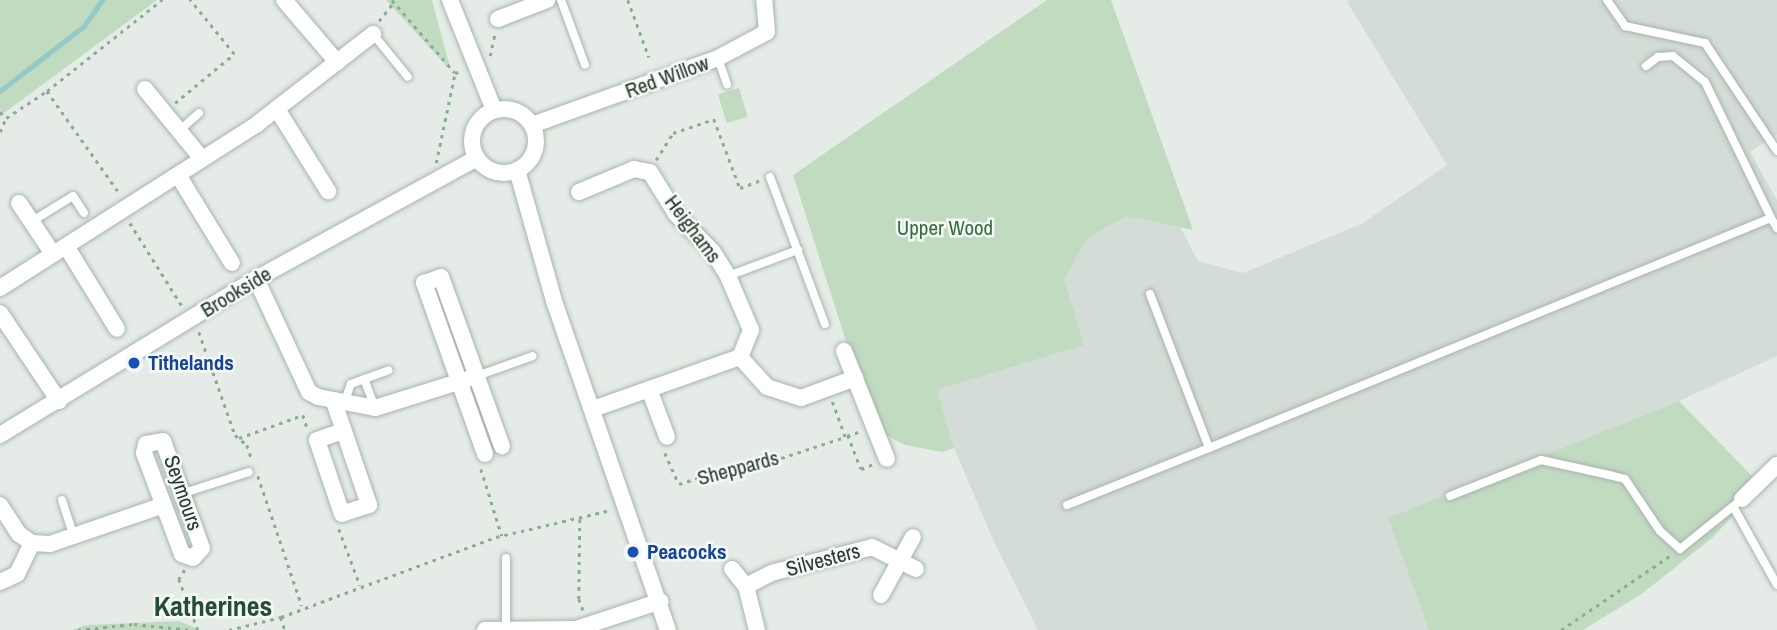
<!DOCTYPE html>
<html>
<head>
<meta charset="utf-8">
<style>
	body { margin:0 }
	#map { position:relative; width:1777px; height:630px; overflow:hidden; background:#e5ece7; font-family:"Archivo Narrow",sans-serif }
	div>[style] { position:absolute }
	.built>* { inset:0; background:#d3dcd6 }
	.green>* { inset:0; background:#c1dbc1; transform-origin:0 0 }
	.stream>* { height:4.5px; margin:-2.25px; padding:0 2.25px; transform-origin:2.25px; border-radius:2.25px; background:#94cac6 }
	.path>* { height:2.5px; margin-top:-1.25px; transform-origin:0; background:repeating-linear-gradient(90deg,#89ac99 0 3.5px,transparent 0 8.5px) }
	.roads { filter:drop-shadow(0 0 2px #a8b4ad) drop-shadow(0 0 2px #a8b4ad) }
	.lane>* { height:8px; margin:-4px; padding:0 4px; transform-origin:4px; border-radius:4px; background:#fff }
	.street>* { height:16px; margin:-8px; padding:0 8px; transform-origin:8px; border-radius:8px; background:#fff }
	.street>.ring { margin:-8px; padding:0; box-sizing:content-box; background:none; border:16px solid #fff; border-radius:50% }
	.dots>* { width:19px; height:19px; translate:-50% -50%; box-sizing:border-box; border:4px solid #f5f9f6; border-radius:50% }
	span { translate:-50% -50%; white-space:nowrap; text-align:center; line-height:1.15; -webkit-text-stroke:5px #f5f9f6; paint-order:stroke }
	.street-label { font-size:21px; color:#263c31 }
	.park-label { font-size:21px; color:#356e3e }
	.transit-label { font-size:21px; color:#164399; font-weight:700 }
	.left { translate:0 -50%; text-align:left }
	.district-label { font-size:28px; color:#244c39; font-weight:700 }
</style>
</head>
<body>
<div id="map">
	<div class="built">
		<div style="clip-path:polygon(1350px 0,1777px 0,1777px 134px,1750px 152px,1777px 200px,1777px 356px,1679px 401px,1388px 518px,1429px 630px,1038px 630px,992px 537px,954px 448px,937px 390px,1083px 345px,1063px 279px,1087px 239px,1127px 216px,1180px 227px,1198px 261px,1243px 273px,1363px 223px,1447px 165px,1347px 2px)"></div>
	</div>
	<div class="green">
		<div style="clip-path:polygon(0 0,157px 0,0 116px)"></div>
		<div style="clip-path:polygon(386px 0,432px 0,451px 71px)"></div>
		<div style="clip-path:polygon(1047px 0,1111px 0,1193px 230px,1127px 216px,1087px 239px,1064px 279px,1084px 345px,937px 390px,954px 448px,942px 452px,905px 445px,874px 429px,793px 175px)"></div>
		<div style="left:739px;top:88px;width:30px;height:22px;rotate:73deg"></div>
		<div style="clip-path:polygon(1679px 401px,1754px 478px,1732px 502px,1740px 508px,1712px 538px,1643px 593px,1583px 630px,1429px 630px,1388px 518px)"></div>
		<div style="clip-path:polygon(179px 621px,200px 630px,72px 630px,86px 625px)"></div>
	</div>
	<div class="stream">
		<div style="left:0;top:91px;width:106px;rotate:-37.7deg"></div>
		<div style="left:84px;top:26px;width:32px;rotate:-55deg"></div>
	</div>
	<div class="path">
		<div style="left:392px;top:0;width:96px;rotate:49.2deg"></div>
		<div style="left:628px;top:0;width:61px;rotate:69.8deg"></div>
		<div style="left:379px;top:21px;width:24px;rotate:-52deg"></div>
		<div style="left:490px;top:56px;width:25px;rotate:-78deg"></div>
		<div style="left:47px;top:91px;width:126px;rotate:54.7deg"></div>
		<div style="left:175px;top:103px;width:77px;rotate:-39.7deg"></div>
		<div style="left:234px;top:54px;width:70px;rotate:-129.2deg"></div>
		<div style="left:0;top:112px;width:8px;rotate:45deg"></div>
		<div style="left:6px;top:118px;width:49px;rotate:-33.4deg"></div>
		<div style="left:47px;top:91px;width:147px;rotate:-38.4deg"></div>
		<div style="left:0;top:132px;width:15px;rotate:-67deg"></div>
		<div style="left:656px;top:160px;width:32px;rotate:-58deg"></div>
		<div style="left:673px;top:133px;width:43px;rotate:-18.9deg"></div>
		<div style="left:714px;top:119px;width:74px;rotate:69.4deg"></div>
		<div style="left:740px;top:188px;width:22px;rotate:-21deg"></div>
		<div style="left:436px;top:163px;width:92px;rotate:-78.1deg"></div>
		<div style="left:455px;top:73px;width:7px;rotate:-16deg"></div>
		<div style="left:130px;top:223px;width:98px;rotate:57.9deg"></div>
		<div style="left:199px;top:332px;width:109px;rotate:70.7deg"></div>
		<div style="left:235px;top:435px;width:16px;rotate:40deg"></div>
		<div style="left:247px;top:445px;width:16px;rotate:72deg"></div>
		<div style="left:848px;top:435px;width:36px;rotate:69deg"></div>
		<div style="left:861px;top:469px;width:14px;rotate:-21deg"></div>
		<div style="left:847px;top:436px;width:15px;rotate:-20deg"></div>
		<div style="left:239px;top:438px;width:68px;rotate:-19.8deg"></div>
		<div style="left:303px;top:415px;width:13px;rotate:72deg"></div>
		<div style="left:665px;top:453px;width:34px;rotate:66deg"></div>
		<div style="left:679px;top:484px;width:68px;rotate:-17.9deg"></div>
		<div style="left:744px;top:463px;width:13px;rotate:13deg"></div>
		<div style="left:757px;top:466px;width:93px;rotate:-18.2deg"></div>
		<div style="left:845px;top:437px;width:38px;rotate:-110deg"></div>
		<div style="left:481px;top:469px;width:70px;rotate:72.6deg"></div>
		<div style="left:258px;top:476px;width:137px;rotate:71.3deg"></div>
		<div style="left:580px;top:519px;width:80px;rotate:90.7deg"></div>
		<div style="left:579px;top:599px;width:12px;rotate:70deg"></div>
		<div style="left:339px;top:529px;width:60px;rotate:69.4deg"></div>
		<div style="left:185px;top:570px;width:11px;rotate:124deg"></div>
		<div style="left:179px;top:579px;width:54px;rotate:69.6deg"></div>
		<div style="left:281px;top:617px;width:14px;rotate:73deg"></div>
		<div style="left:78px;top:630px;width:56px;rotate:-6.1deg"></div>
		<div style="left:134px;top:624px;width:57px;rotate:6deg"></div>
		<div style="left:229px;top:630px;width:54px;rotate:-14deg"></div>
		<div style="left:281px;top:617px;width:229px;rotate:-20.4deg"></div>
		<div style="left:496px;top:537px;width:118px;rotate:-13.2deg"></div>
		<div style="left:1561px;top:630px;width:133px;rotate:-34.3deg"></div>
	</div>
	<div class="roads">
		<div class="lane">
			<div style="left:561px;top:0;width:69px;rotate:69.7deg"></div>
			<div style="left:1607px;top:0;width:32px;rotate:55deg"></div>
			<div style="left:1625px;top:26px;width:82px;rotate:12deg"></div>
			<div style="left:1705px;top:43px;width:130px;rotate:56.3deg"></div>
			<div style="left:373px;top:34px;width:55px;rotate:50.9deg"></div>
			<div style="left:718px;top:58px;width:28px;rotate:71deg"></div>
			<div style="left:1646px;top:66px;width:15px;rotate:-37deg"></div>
			<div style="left:1658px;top:57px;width:15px;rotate:-4deg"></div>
			<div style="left:1673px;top:56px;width:41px;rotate:39.1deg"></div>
			<div style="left:1705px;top:82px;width:151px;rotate:64.1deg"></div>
			<div style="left:179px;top:131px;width:27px;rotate:-42deg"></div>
			<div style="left:770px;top:177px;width:157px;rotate:69.5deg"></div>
			<div style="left:31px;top:222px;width:49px;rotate:-31.8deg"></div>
			<div style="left:73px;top:196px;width:20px;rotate:57deg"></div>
			<div style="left:728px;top:276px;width:75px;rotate:-20.4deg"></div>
			<div style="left:1150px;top:294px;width:165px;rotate:69deg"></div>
			<div style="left:1209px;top:448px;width:607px;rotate:-22.26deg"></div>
			<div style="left:1771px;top:218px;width:12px;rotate:59deg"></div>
			<div style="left:477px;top:376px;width:59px;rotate:-19.7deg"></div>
			<div style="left:364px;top:379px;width:31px;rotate:69deg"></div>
			<div style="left:344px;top:403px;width:20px;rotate:-70deg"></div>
			<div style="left:351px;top:384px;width:40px;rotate:-20.2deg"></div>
			<div style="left:184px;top:493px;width:68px;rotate:-17.9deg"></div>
			<div style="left:1450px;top:496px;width:98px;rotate:-21.6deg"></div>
			<div style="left:1541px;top:460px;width:70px;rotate:12.4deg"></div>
			<div style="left:1609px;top:475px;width:16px;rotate:14deg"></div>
			<div style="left:1625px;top:479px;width:63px;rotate:56.1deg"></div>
			<div style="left:1660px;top:531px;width:27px;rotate:42deg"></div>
			<div style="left:1680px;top:549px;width:80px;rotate:-38.9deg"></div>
			<div style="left:62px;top:500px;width:39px;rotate:72deg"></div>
			<div style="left:1067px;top:505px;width:153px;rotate:-21.9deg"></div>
			<div style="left:1734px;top:508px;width:88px;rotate:60.8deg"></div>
			<div style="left:506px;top:629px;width:71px;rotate:-90deg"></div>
		</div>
		<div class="street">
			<div style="left:284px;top:0;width:82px;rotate:49.5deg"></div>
			<div style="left:450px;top:0;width:118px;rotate:68.2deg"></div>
			<div style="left:498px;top:19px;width:53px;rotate:-21.2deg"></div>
			<div style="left:145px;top:89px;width:90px;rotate:50.8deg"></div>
			<div class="ring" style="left:472px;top:109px;width:48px;height:48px"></div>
			<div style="left:277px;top:109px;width:97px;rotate:58.1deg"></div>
			<div style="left:532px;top:125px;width:198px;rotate:-19.8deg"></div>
			<div style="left:718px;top:58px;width:55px;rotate:-28deg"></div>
			<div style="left:767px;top:32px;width:32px;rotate:-95deg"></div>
			<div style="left:517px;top:170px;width:136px;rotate:74.2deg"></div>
			<div style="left:554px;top:301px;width:348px;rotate:70.9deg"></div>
			<div style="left:178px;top:175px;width:103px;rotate:58.5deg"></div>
			<div style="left:579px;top:192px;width:60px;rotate:-22.7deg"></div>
			<div style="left:634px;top:169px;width:16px;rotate:11deg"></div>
			<div style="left:650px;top:172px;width:49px;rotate:58.2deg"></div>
			<div style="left:676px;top:214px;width:53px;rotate:45.8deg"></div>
			<div style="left:713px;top:252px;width:28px;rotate:58deg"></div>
			<div style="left:728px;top:276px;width:59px;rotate:66.9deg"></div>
			<div style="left:751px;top:330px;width:29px;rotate:112deg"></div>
			<div style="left:19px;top:203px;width:61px;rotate:56.3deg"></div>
			<div style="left:66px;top:246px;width:97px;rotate:58.4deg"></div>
			<div style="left:256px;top:279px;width:125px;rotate:64.9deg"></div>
			<div style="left:309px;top:392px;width:10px;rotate:29deg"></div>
			<div style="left:318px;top:397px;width:58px;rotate:10.9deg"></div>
			<div style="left:375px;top:408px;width:97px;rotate:-17.3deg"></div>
			<div style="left:0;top:288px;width:305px;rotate:-32.5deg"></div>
			<div style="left:257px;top:124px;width:147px;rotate:-37.8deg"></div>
			<div style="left:0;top:313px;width:106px;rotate:56.2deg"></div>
			<div style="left:844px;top:351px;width:116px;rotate:68.3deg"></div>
			<div style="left:649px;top:389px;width:51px;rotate:69.4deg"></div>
			<div style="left:334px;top:402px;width:109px;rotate:71.2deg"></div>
			<div style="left:369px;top:505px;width:28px;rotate:162deg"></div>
			<div style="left:342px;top:514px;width:78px;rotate:-108.7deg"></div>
			<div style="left:317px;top:440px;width:28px;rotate:-19deg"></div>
			<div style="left:593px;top:409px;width:156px;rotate:-19.5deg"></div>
			<div style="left:740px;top:357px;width:40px;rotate:48deg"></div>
			<div style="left:767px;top:387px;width:36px;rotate:18deg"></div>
			<div style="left:801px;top:398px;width:58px;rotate:-20.3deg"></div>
			<div style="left:0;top:435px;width:300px;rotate:-31.4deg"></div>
			<div style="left:256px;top:279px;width:252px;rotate:-28.7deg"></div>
			<div style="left:163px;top:441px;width:114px;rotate:70deg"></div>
			<div style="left:202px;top:548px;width:13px;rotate:132deg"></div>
			<div style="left:193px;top:558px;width:12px;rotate:-160deg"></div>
			<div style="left:182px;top:554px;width:108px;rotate:-110.6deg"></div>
			<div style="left:144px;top:453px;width:9px;rotate:-77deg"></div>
			<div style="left:146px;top:444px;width:17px;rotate:-10deg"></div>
			<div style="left:485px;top:454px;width:182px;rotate:-109.6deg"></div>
			<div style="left:424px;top:283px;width:18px;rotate:-19deg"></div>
			<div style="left:441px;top:277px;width:180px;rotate:70.2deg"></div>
			<div style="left:1742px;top:499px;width:49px;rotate:-44.2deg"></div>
			<div style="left:0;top:505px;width:35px;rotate:57deg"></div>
			<div style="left:19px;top:534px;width:16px;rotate:35deg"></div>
			<div style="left:32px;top:543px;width:18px;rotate:3deg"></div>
			<div style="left:50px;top:544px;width:120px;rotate:-18.9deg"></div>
			<div style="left:732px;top:569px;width:22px;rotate:51deg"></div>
			<div style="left:746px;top:586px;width:45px;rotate:76deg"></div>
			<div style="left:0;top:582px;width:19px;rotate:-25deg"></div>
			<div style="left:17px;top:574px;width:34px;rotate:-64deg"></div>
			<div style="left:746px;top:586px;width:28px;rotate:-27deg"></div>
			<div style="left:771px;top:573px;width:104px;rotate:-14.4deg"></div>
			<div style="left:872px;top:547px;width:49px;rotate:26.6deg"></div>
			<div style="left:881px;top:595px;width:66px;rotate:-61.1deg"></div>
			<div style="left:485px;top:630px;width:91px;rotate:-0.6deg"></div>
			<div style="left:576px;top:629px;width:89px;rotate:-18.2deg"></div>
		</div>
	</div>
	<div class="dots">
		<div style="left:134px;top:363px;background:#1a4fb4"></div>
		<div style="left:633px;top:552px;background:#1a4fb4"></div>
	</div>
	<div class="street-label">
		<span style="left:667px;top:77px;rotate:-20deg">Red Willow</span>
		<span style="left:693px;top:229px;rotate:53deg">Heighams</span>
		<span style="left:236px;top:292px;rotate:-31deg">Brookside</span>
		<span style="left:738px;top:468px;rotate:-15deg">Sheppards</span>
		<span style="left:183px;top:493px;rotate:71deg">Seymours</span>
		<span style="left:823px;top:560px;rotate:-15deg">Silvesters</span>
	</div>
	<div class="park-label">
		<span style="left:945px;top:228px">Upper Wood</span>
	</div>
	<div class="transit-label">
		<span class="left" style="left:148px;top:363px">Tithelands</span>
		<span class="left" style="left:647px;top:552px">Peacocks</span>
	</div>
	<div class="district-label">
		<span style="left:213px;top:606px">Katherines</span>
	</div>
</div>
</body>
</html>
